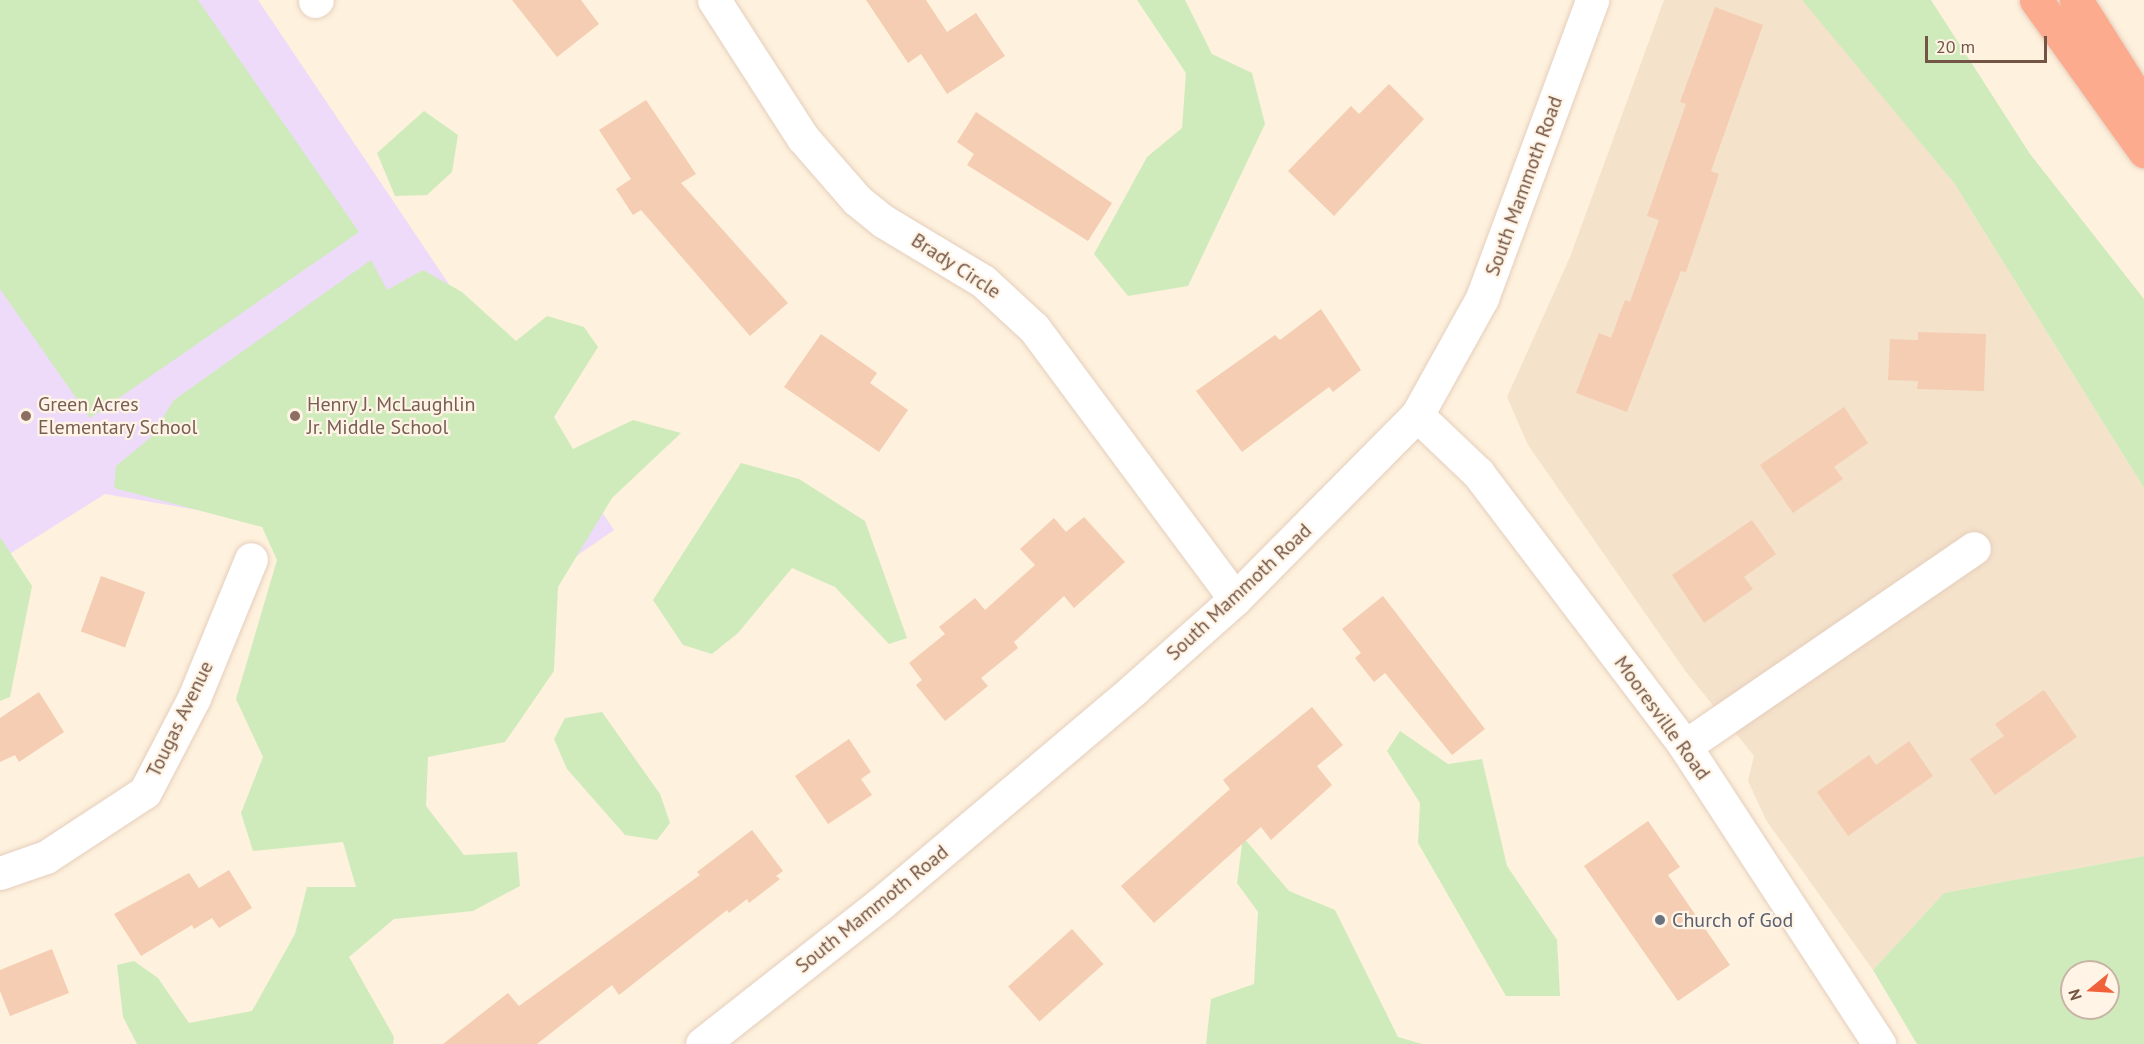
<!DOCTYPE html>
<html>
<head>
<meta charset="utf-8">
<style>
	body { margin:0 }
	#map { position:relative; width:2144px; height:1044px; overflow:hidden; background:#fef1dd; font-family:"PT Sans",sans-serif }
	div>[style] { position:absolute }
	.residential>* { inset:0; background:#f5e2cb }
	.education>* { inset:0; background:#eedaf9 }
	.green>* { inset:0; background:#cfebbc }
	.building>* { inset:0; background:#f4cdb3; transform-origin:0 0 }
	.roads { filter:drop-shadow(0 0 2px #e4cebc) drop-shadow(0 0 2px #e4cebc) }
	.street>* { height:33px; margin:-16.5px; padding:0 16.5px; transform-origin:16.5px; border-radius:16.5px; background:#fff }
	.secondary>* { height:33px; margin:-16.5px; padding:0 16.5px; transform-origin:16.5px; border-radius:16.5px; background:#fff }
	.highway>* { height:33px; margin:-16.5px; padding:0 16.5px; transform-origin:16.5px; border-radius:16.5px; background:#fcab8f }
	.dots>* { width:16px; height:16px; translate:-50% -50%; box-sizing:border-box; border:3px solid #fff4e5; border-radius:50% }
	span { translate:-50% -50%; white-space:nowrap; text-align:center; line-height:1.15; -webkit-text-stroke:4.5px #fff4e5; paint-order:stroke }
	.street-label { font-size:20px; color:#745545 }
	.education-label { font-size:20px; color:#785e54 }
	.left { translate:0 -50%; text-align:left }
	.worship-label { font-size:20px; color:#5b616d }
	.north { position:absolute; left:2060px; top:960px; width:60px; height:60px; box-sizing:border-box; background:#fff4e5; border:2px solid #c7b4a5; border-radius:50%; rotate:252deg; font-size:16px; font-weight:700; line-height:24px; text-align:center; color:#745545 }
	.north::after { content:''; display:block; margin:auto; width:21px; height:27px; background:#f0613a; clip-path:polygon(50% 0,100% 100%,50% 72%,0 100%) }
	.scale { position:absolute; left:1925px; top:36px; width:122px; height:27px; box-sizing:border-box; border:3px solid #745545; border-top:0; padding-left:8px; font-size:18px; line-height:21px; white-space:nowrap; color:#745545; -webkit-text-stroke:4px #fff4e5; paint-order:stroke }
</style>
</head>
<body>
<div id="map">
	<div class="residential">
		<div style="clip-path:polygon(1664px 0,1802px 0,1815px 12px,1954px 183px,2144px 488px,2144px 856px,1944px 893px,1873px 970px,1766px 820px,1748px 781px,1754px 756px,1686px 672px,1528px 445px,1507px 397px,1570px 257px)"></div>
	</div>
	<div class="education">
		<div style="clip-path:polygon(0 0,258px 0,614px 530px,380px 692px,267px 522px,105px 494px,0 560px)"></div>
	</div>
	<div class="green">
		<div style="clip-path:polygon(0 0,198px 0,359px 232px,90px 418px,0 289px)"></div>
		<div style="clip-path:polygon(1137px 0,1185px 0,1212px 54px,1252px 73px,1265px 124px,1188px 286px,1128px 296px,1094px 254px,1147px 157px,1182px 128px,1186px 73px)"></div>
		<div style="clip-path:polygon(1802px 0,1931px 0,2030px 154px,2144px 299px,2144px 488px,1954px 183px)"></div>
		<div style="clip-path:polygon(424px 111px,458px 135px,452px 172px,427px 195px,395px 196px,377px 153px)"></div>
		<div style="clip-path:polygon(371px 260px,387px 290px,423px 270px,462px 292px,516px 341px,547px 316px,584px 327px,598px 347px,554px 417px,573px 449px,633px 420px,681px 433px,612px 498px,558px 587px,554px 671px,505px 742px,428px 757px,426px 806px,464px 855px,517px 852px,520px 886px,473px 911px,394px 919px,349px 957px,394px 1037px,393px 1044px,137px 1044px,123px 1017px,117px 965px,134px 961px,158px 978px,189px 1023px,252px 1011px,295px 934px,307px 887px,356px 887px,343px 842px,253px 851px,241px 813px,263px 757px,236px 699px,277px 560px,262px 527px,114px 488px,116px 466px,150px 438px,174px 400px)"></div>
		<div style="clip-path:polygon(741px 463px,799px 479px,865px 521px,907px 638px,889px 644px,835px 587px,792px 568px,738px 633px,712px 654px,683px 645px,653px 600px)"></div>
		<div style="clip-path:polygon(0 537px,32px 586px,10px 697px,0 701px)"></div>
		<div style="clip-path:polygon(602px 712px,660px 794px,670px 823px,657px 840px,625px 835px,567px 769px,554px 739px,565px 718px)"></div>
		<div style="clip-path:polygon(1400px 731px,1448px 764px,1482px 759px,1507px 866px,1557px 940px,1560px 996px,1506px 996px,1418px 843px,1420px 803px,1387px 751px)"></div>
		<div style="clip-path:polygon(1243px 837px,1289px 891px,1335px 910px,1398px 1037px,1422px 1044px,1206px 1044px,1211px 999px,1254px 984px,1258px 912px,1237px 883px)"></div>
		<div style="clip-path:polygon(evenodd,2144px 856px,2144px 1044px,1917px 1044px,1873px 970px,1944px 893px,2144px 856px,2072px 972px,2108px 972px,2108px 1008px,2072px 1008px,2072px 972px)"></div>
	</div>
	<div class="building">
		<div style="clip-path:polygon(512px 0,581px 0,599px 24px,557px 57px)"></div>
		<div style="clip-path:polygon(866px 0,926px 0,947px 32px,976px 13px,1005px 56px,947px 94px,921px 54px,908px 63px)"></div>
		<div style="clip-path:polygon(1715px 7px,1763px 25px,1711px 171px,1719px 174px,1686px 272px,1681px 271px,1627px 412px,1576px 393px,1599px 333px,1611px 338px,1625px 300px,1630px 302px,1659px 220px,1647px 216px,1686px 104px,1680px 102px)"></div>
		<div style="clip-path:polygon(1389px 84px,1424px 119px,1334px 216px,1288px 171px,1351px 106px,1359px 114px)"></div>
		<div style="clip-path:polygon(646px 100px,696px 174px,681px 183px,788px 303px,750px 336px,641px 210px,633px 215px,616px 189px,631px 179px,599px 130px)"></div>
		<div style="clip-path:polygon(976px 112px,1112px 203px,1088px 241px,967px 165px,974px 154px,957px 142px)"></div>
		<div style="clip-path:polygon(1321px 309px,1361px 370px,1333px 392px,1329px 387px,1242px 452px,1196px 391px,1275px 335px,1280px 340px)"></div>
		<div style="clip-path:polygon(1918px 332px,1986px 334px,1984px 391px,1917px 389px,1918px 381px,1888px 380px,1890px 339px,1918px 340px)"></div>
		<div style="clip-path:polygon(821px 334px,877px 373px,870px 383px,908px 410px,879px 452px,784px 387px)"></div>
		<div style="clip-path:polygon(1844px 407px,1868px 443px,1834px 467px,1843px 479px,1793px 513px,1760px 465px)"></div>
		<div style="clip-path:polygon(1084px 517px,1125px 562px,1074px 608px,1064px 596px,1014px 642px,1018px 648px,981px 678px,988px 686px,945px 721px,916px 685px,922px 680px,909px 663px,945px 634px,939px 627px,975px 598px,985px 610px,1035px 565px,1020px 549px,1054px 518px,1066px 532px)"></div>
		<div style="clip-path:polygon(1752px 520px,1776px 554px,1744px 577px,1753px 589px,1704px 623px,1672px 575px)"></div>
		<div style="left:101px;top:576px;width:47px;height:59px;rotate:20deg"></div>
		<div style="clip-path:polygon(1383px 596px,1485px 729px,1452px 755px,1385px 673px,1374px 682px,1355px 658px,1361px 653px,1342px 629px)"></div>
		<div style="clip-path:polygon(2044px 690px,2077px 737px,1995px 795px,1970px 759px,2004px 736px,1995px 724px)"></div>
		<div style="clip-path:polygon(39px 692px,64px 732px,19px 762px,15px 755px,0 762px,0 718px)"></div>
		<div style="clip-path:polygon(1312px 707px,1343px 745px,1317px 766px,1332px 785px,1271px 840px,1261px 827px,1154px 923px,1121px 886px,1230px 789px,1223px 780px)"></div>
		<div style="clip-path:polygon(849px 739px,871px 772px,861px 779px,872px 795px,828px 824px,795px 776px)"></div>
		<div style="clip-path:polygon(1909px 741px,1933px 776px,1848px 836px,1817px 792px,1869px 755px,1876px 765px)"></div>
		<div style="clip-path:polygon(1648px 821px,1680px 867px,1668px 875px,1730px 965px,1678px 1001px,1584px 866px)"></div>
		<div style="clip-path:polygon(752px 830px,783px 871px,776px 876px,780px 879px,749px 903px,747px 899px,729px 913px,727px 910px,619px 995px,612px 985px,537px 1044px,443px 1044px,508px 993px,519px 1006px,700px 875px,697px 872px)"></div>
		<div style="clip-path:polygon(229px 870px,252px 908px,219px 928px,212px 918px,194px 929px,192px 925px,141px 956px,114px 914px,189px 873px,199px 888px)"></div>
		<div style="left:1072px;top:929px;width:47px;height:86px;rotate:48deg"></div>
		<div style="clip-path:polygon(52px 949px,69px 993px,10px 1016px,0 991px,0 970px)"></div>
	</div>
	<div class="roads">
		<div class="street">
			<div style="left:714px;top:0;width:164px;rotate:57.2deg"></div>
			<div style="left:803px;top:138px;width:82px;rotate:48.9deg"></div>
			<div style="left:857px;top:200px;width:33px;rotate:39deg"></div>
			<div style="left:883px;top:221px;width:117px;rotate:31deg"></div>
			<div style="left:983px;top:281px;width:69px;rotate:42.7deg"></div>
			<div style="left:1034px;top:328px;width:337px;rotate:53.4deg"></div>
			<div style="left:315px;top:1px;width:2px;rotate:-27deg"></div>
			<div style="left:1685px;top:746px;width:350px;rotate:-34.4deg"></div>
			<div style="left:0;top:873px;width:49px;rotate:-19.2deg"></div>
			<div style="left:46px;top:857px;width:118px;rotate:-33.3deg"></div>
			<div style="left:145px;top:792px;width:106px;rotate:-62.5deg"></div>
			<div style="left:194px;top:698px;width:150px;rotate:-67.7deg"></div>
		</div>
		<div class="secondary">
			<div style="left:1417px;top:415px;width:84px;rotate:43.6deg"></div>
			<div style="left:1478px;top:473px;width:343px;rotate:52.8deg"></div>
			<div style="left:1685px;top:746px;width:356px;rotate:56.9deg"></div>
			<div style="left:702px;top:1044px;width:226px;rotate:-38.2deg"></div>
			<div style="left:880px;top:904px;width:333px;rotate:-40.2deg"></div>
			<div style="left:1134px;top:689px;width:135px;rotate:-41.7deg"></div>
			<div style="left:1235px;top:599px;width:259px;rotate:-45.3deg"></div>
			<div style="left:1417px;top:415px;width:134px;rotate:-60.9deg"></div>
			<div style="left:1482px;top:298px;width:318px;rotate:-69.7deg"></div>
		</div>
		<div class="highway">
			<div style="left:2036px;top:0;width:186px;rotate:54.4deg"></div>
			<div style="left:2076px;top:0;width:128px;rotate:57.8deg"></div>
		</div>
	</div>
	<div class="dots">
		<div style="left:26px;top:416px;background:#8d6e63"></div>
		<div style="left:295px;top:416px;background:#8d6e63"></div>
		<div style="left:1660px;top:920px;background:#6b7280"></div>
	</div>
	<div class="street-label">
		<span style="left:1524px;top:186px;rotate:-70deg">South Mammoth Road</span>
		<span style="left:956px;top:266px;rotate:33deg">Brady Circle</span>
		<span style="left:1239px;top:592px;rotate:-43deg">South Mammoth Road</span>
		<span style="left:1662px;top:718px;rotate:54deg">Mooresville Road</span>
		<span style="left:180px;top:719px;rotate:-64deg">Tougas Avenue</span>
		<span style="left:872px;top:909px;rotate:-39deg">South Mammoth Road</span>
	</div>
	<div class="education-label">
		<span class="left" style="left:38px;top:416px">Green Acres<br>Elementary School</span>
		<span class="left" style="left:307px;top:416px">Henry J. McLaughlin<br>Jr. Middle School</span>
	</div>
	<div class="worship-label">
		<span class="left" style="left:1672px;top:920px">Church of God</span>
	</div>
	<div class="north">N</div>
	<div class="scale">20 m</div>
</div>
</body>
</html>
